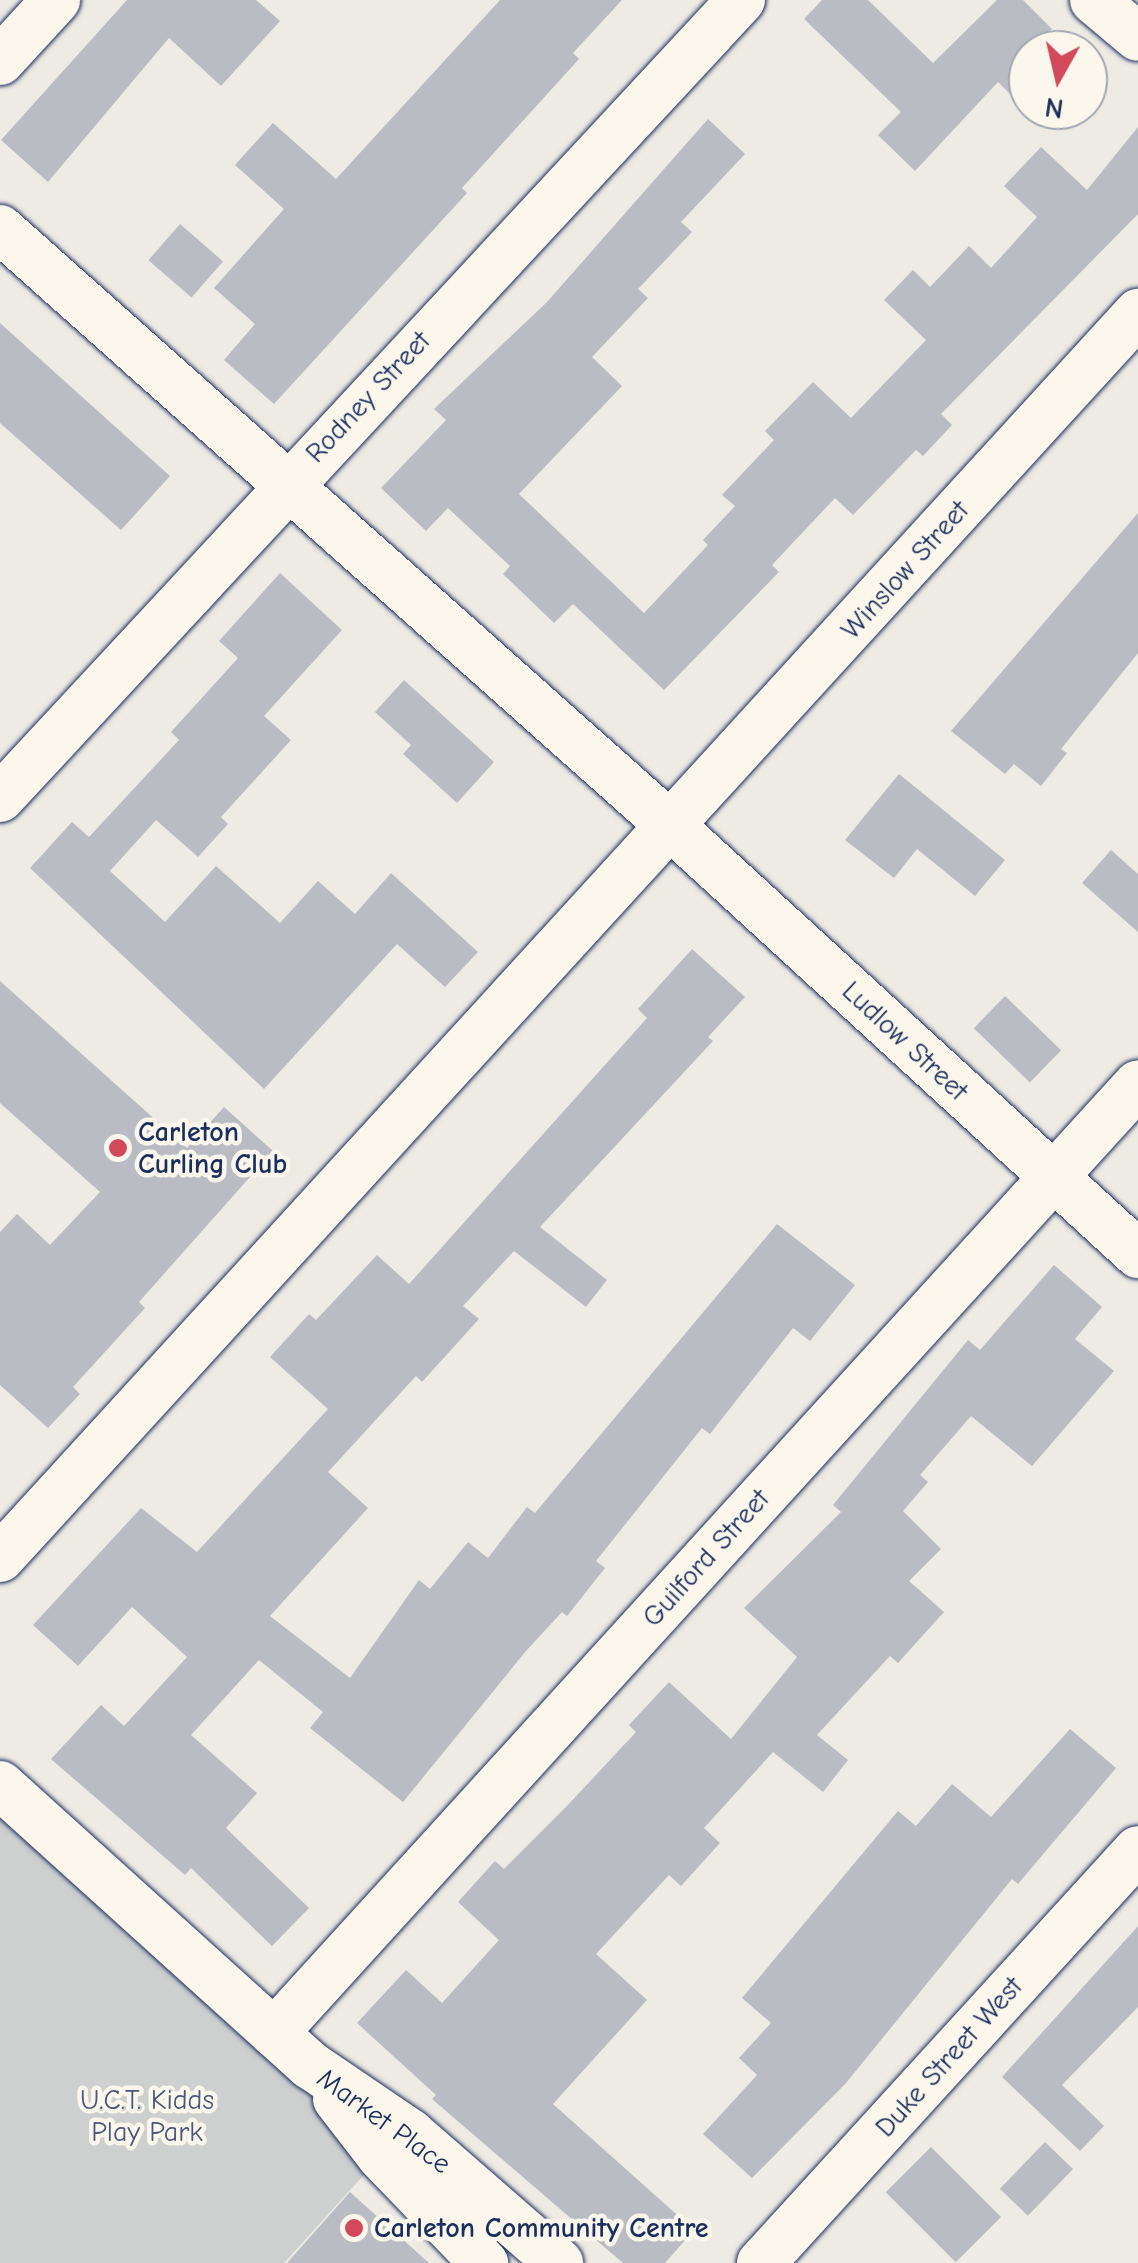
<!DOCTYPE html>
<html>
<head>
<meta charset="utf-8">
<style>
	body { margin:0 }
	#map { position:relative; width:1138px; height:2263px; overflow:hidden; background:#eeebe4; font-family:"Comic Neue",sans-serif }
	div>[style] { position:absolute }
	.green>* { inset:0; background:#cecfcf }
	.building>* { inset:0; background:#b9bcc3; transform-origin:0 0 }
	.roads { filter:drop-shadow(0 0 2px #1b2f5e) drop-shadow(0 0 2px #1b2f5e) }
	.minor>* { height:48px; margin:-24px; padding:0 24px; transform-origin:24px; border-radius:24px; background:#fbf7ec }
	.dots>* { width:28px; height:28px; translate:-50% -50%; box-sizing:border-box; border:5px solid #fbf7ec; border-radius:50% }
	span { translate:-50% -50%; white-space:nowrap; text-align:center; line-height:1.15; -webkit-text-stroke:9px #fbf7ec; paint-order:stroke }
	.street-label { font-size:28px; color:#1b2f5e }
	.poi-label { font-size:28px; color:#1b2f5e; font-weight:700 }
	.left { translate:0 -50%; text-align:left }
	.park-label { font-size:28px; color:#48577a }
	.north { position:absolute; left:1008px; top:30px; width:100px; height:100px; box-sizing:border-box; background:#fbf7ec; border:2px solid #a1a7b3; border-radius:50%; rotate:188deg; font-size:28px; font-weight:700; line-height:40px; text-align:center; color:#1b2f5e }
	.north::after { content:''; display:block; margin:auto; width:35px; height:45px; background:#d1495b; clip-path:polygon(50% 0,100% 100%,50% 72%,0 100%) }
</style>
</head>
<body>
<div id="map">
	<div class="green">
		<div style="clip-path:polygon(0 1785px,381px 2156px,284px 2263px,0 2263px)"></div>
	</div>
	<div class="building">
		<div style="clip-path:polygon(127px 0,256px 0,280px 21px,221px 86px,169px 38px,48px 182px,1px 140px)"></div>
		<div style="clip-path:polygon(500px 0,622px 0,573px 53px,579px 59px,462px 188px,467px 193px,274px 404px,224px 360px,255px 324px,214px 288px,284px 209px,235px 165px,273px 123px,336px 179px)"></div>
		<div style="clip-path:polygon(822px 0,868px 0,933px 63px,997px 0,1023px 0,1052px 29px,1028px 50px,1028px 112px,998px 82px,915px 171px,878px 135px,901px 112px,804px 19px)"></div>
		<div style="clip-path:polygon(708px 119px,745px 154px,681px 222px,692px 232px,638px 289px,648px 298px,592px 357px,622px 386px,519px 494px,644px 613px,708px 545px,703px 540px,735px 506px,722px 495px,774px 440px,765px 431px,813px 382px,851px 418px,926px 340px,884px 300px,913px 270px,930px 287px,969px 246px,991px 268px,1037px 217px,1004px 186px,1041px 147px,1087px 190px,1138px 127px,1138px 214px,941px 414px,952px 425px,923px 456px,916px 450px,853px 515px,835px 498px,772px 565px,779px 572px,664px 690px,573px 604px,554px 623px,503px 574px,510px 566px,448px 508px,426px 531px,381px 488px,446px 420px,434px 409px,547px 302px)"></div>
		<div style="left:180px;top:224px;width:57px;height:48px;rotate:41deg"></div>
		<div style="clip-path:polygon(0 323px,170px 476px,121px 530px,0 423px)"></div>
		<div style="clip-path:polygon(1138px 513px,1138px 653px,1061px 749px,1067px 753px,1041px 786px,1014px 764px,1005px 774px,951px 731px)"></div>
		<div style="clip-path:polygon(280px 573px,342px 630px,264px 716px,291px 740px,221px 817px,228px 824px,198px 857px,156px 820px,110px 871px,165px 922px,216px 866px,280px 923px,318px 881px,355px 914px,391px 873px,478px 952px,445px 987px,397px 944px,264px 1089px,30px 868px,72px 822px,89px 837px,179px 740px,171px 732px,238px 658px,219px 641px)"></div>
		<div style="clip-path:polygon(404px 680px,494px 762px,457px 803px,403px 754px,411px 745px,375px 712px)"></div>
		<div style="clip-path:polygon(899px 774px,1005px 860px,975px 896px,917px 849px,894px 878px,845px 840px)"></div>
		<div style="clip-path:polygon(1111px 850px,1138px 874px,1138px 932px,1082px 883px)"></div>
		<div style="clip-path:polygon(692px 949px,745px 997px,708px 1037px,713px 1041px,540px 1227px,607px 1280px,586px 1307px,514px 1251px,463px 1306px,479px 1319px,422px 1382px,416px 1376px,328px 1472px,368px 1508px,270px 1616px,350px 1678px,419px 1580px,430px 1589px,468px 1542px,488px 1558px,527px 1507px,535px 1513px,777px 1224px,855px 1285px,810px 1341px,793px 1328px,710px 1434px,702px 1428px,596px 1561px,605px 1568px,567px 1616px,562px 1612px,526px 1651px,403px 1802px,310px 1728px,323px 1712px,259px 1660px,191px 1735px,257px 1793px,226px 1828px,309px 1908px,272px 1946px,191px 1868px,185px 1875px,51px 1759px,101px 1705px,124px 1726px,187px 1657px,132px 1607px,78px 1666px,33px 1625px,141px 1508px,197px 1552px,328px 1409px,270px 1357px,309px 1314px,316px 1320px,377px 1255px,409px 1284px,647px 1018px,638px 1009px)"></div>
		<div style="clip-path:polygon(0 981px,187px 1148px,224px 1107px,273px 1151px,139px 1302px,145px 1308px,73px 1387px,80px 1394px,48px 1428px,0 1385px,0 1232px,17px 1214px,50px 1245px,100px 1192px,0 1103px)"></div>
		<div style="left:1005px;top:996px;width:78px;height:45px;rotate:44deg"></div>
		<div style="clip-path:polygon(1054px 1265px,1102px 1307px,1075px 1339px,1114px 1371px,1032px 1466px,971px 1416px,920px 1475px,928px 1482px,903px 1511px,941px 1549px,909px 1581px,944px 1612px,898px 1663px,890px 1656px,817px 1735px,848px 1760px,823px 1792px,773px 1752px,704px 1828px,720px 1843px,681px 1886px,669px 1875px,596px 1954px,647px 2000px,553px 2104px,694px 2230px,665px 2263px,623px 2263px,432px 2099px,436px 2095px,357px 2023px,406px 1970px,442px 2003px,499px 1940px,458px 1902px,495px 1861px,504px 1869px,566px 1807px,636px 1732px,629px 1725px,669px 1682px,731px 1739px,797px 1657px,744px 1608px,841px 1512px,833px 1505px,968px 1340px,980px 1350px)"></div>
		<div style="clip-path:polygon(1070px 1729px,1116px 1768px,1018px 1884px,1012px 1879px,846px 2083px,752px 2178px,703px 2134px,757px 2075px,739px 2058px,771px 2023px,742px 1998px,898px 1811px,916px 1826px,952px 1784px,991px 1817px)"></div>
		<div style="clip-path:polygon(1138px 1926px,1138px 2007px,1062px 2085px,1104px 2126px,1080px 2151px,1002px 2077px)"></div>
		<div style="left:1045px;top:2142px;width:39px;height:65px;rotate:44deg"></div>
		<div style="left:931px;top:2147px;width:99px;height:64px;rotate:45deg"></div>
		<div style="clip-path:polygon(350px 2192px,429px 2263px,287px 2263px)"></div>
	</div>
	<div class="roads">
		<div class="minor">
			<div style="left:1094px;top:0;width:57px;rotate:40.1deg"></div>
			<div style="left:0;top:61px;width:83px;rotate:-47.4deg"></div>
			<div style="left:0;top:229px;width:901px;rotate:41.67deg"></div>
			<div style="left:673px;top:828px;width:631px;rotate:42.49deg"></div>
			<div style="left:0;top:798px;width:1089px;rotate:-47.12deg"></div>
			<div style="left:0;top:1558px;width:1687px;rotate:-47.57deg"></div>
			<div style="left:0;top:1785px;width:418px;rotate:42.1deg"></div>
			<div style="left:310px;top:2065px;width:121px;rotate:34.2deg"></div>
			<div style="left:410px;top:2133px;width:198px;rotate:41.1deg"></div>
			<div style="left:274px;top:2033px;width:1283px;rotate:-47.68deg"></div>
			<div style="left:337px;top:2099px;width:72px;rotate:52.3deg"></div>
			<div style="left:381px;top:2156px;width:149px;rotate:46.1deg"></div>
			<div style="left:761px;top:2263px;width:559px;rotate:-47.61deg"></div>
		</div>
	</div>
	<div class="dots">
		<div style="left:118px;top:1148px;background:#d1495b"></div>
		<div style="left:354px;top:2228px;background:#d1495b"></div>
	</div>
	<div class="street-label">
		<span style="left:368px;top:397px;rotate:-47deg">Rodney Street</span>
		<span style="left:905px;top:570px;rotate:-48deg">Winslow Street</span>
		<span style="left:905px;top:1041px;rotate:43deg">Ludlow Street</span>
		<span style="left:706px;top:1558px;rotate:-48deg">Guilford Street</span>
		<span style="left:949px;top:2057px;rotate:-48deg">Duke Street West</span>
		<span style="left:384px;top:2121px;rotate:36deg">Market Place</span>
	</div>
	<div class="poi-label">
		<span class="left" style="left:138px;top:1148px">Carleton<br>Curling Club</span>
		<span class="left" style="left:374px;top:2228px">Carleton Community Centre</span>
	</div>
	<div class="park-label">
		<span style="left:147px;top:2116px">U.C.T. Kidds<br>Play Park</span>
	</div>
	<div class="north">N</div>
</div>
</body>
</html>
